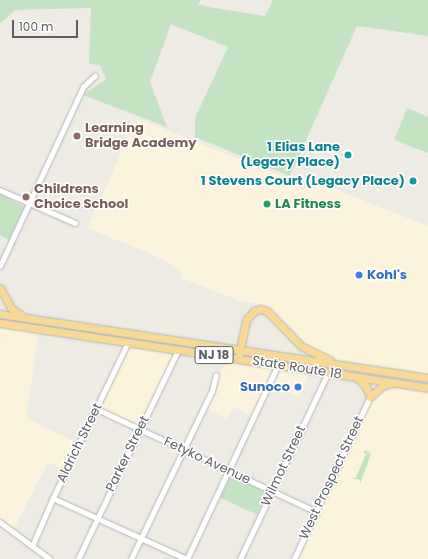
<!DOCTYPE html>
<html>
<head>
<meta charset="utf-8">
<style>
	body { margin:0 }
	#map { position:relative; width:428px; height:559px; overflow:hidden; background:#eeebe4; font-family:Poppins,sans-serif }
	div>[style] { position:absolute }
	.commercial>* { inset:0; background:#fbf3dc }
	.green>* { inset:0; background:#c4e3c3; transform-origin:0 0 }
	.roads { filter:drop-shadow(0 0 1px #b2b5b8) drop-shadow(0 0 1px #b2b5b8) }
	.minor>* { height:4.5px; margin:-2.25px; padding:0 2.25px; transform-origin:2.25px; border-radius:2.25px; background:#fff }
	.highway>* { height:7px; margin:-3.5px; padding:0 3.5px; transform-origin:3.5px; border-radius:3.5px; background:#f5d994 }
	.dots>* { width:11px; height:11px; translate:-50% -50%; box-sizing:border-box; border:2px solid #fff; border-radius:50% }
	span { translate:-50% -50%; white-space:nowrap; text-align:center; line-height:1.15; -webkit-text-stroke:3px #fff; paint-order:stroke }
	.shield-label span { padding:1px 3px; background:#fff; border:1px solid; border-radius:3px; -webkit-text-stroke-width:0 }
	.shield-label { font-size:12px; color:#5c6064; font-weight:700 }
	.education-label { font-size:13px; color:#785e54; font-weight:700 }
	.left { translate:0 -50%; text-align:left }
	.culture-label { font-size:13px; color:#0d838f; font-weight:700 }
	.right { translate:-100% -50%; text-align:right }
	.leisure-label { font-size:13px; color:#27864d; font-weight:700 }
	.shop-label { font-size:13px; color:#366cbe; font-weight:700 }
	.street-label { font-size:13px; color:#5c6064 }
	.scale { position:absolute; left:12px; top:20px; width:66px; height:18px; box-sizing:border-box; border:2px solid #5c6064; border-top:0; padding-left:5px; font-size:12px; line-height:14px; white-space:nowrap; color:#5c6064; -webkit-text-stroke:3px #fff; paint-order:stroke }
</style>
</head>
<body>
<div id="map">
	<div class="commercial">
		<div style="clip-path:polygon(136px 120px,142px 120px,296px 182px,303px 190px,312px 186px,324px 185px,428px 226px,428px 378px,343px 365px,301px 346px,261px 304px,240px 301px,181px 278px,181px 271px,154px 255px,87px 228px)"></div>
		<div style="clip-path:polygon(0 323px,39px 329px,26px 418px,79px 444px,66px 471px,48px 462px,13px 531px,0 522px)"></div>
		<div style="clip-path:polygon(128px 342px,178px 350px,140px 430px,97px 409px)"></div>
		<div style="clip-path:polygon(228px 358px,311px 370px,299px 397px,269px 384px,254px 417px,233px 407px,227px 419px,204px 408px)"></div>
		<div style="clip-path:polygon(387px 384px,428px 388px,428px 559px,294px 559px,370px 397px)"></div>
	</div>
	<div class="green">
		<div style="clip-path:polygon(0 0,201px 0,198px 4px,208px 7px,265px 16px,273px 0,428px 0,428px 36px,357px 26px,290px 176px,195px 137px,195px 118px,228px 47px,171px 24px,150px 82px,167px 127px,83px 95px,106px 79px,100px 65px,89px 64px,91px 8px,15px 10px,0 24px)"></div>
		<div style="clip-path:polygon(407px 108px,428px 117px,428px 153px,394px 140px)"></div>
		<div style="clip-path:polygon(0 194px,24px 207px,9px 240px,0 235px)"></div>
		<div style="clip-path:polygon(366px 450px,371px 454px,360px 484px,360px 480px,351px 478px,356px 477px,366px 454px,363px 452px)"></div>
		<div style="left:231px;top:475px;width:40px;height:25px;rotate:25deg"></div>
	</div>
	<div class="roads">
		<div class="minor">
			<div style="left:0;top:190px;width:82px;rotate:23.7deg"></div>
			<div style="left:0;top:266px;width:197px;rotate:-65.1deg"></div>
			<div style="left:83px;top:87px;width:16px;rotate:-43deg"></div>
			<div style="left:97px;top:409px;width:243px;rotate:25.1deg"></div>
			<div style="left:53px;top:498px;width:147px;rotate:24.5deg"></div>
			<div style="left:0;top:522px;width:62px;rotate:36.5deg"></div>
			<div style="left:33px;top:544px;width:50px;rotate:-66.5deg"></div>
			<div style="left:53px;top:498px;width:173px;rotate:-64.3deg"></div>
			<div style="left:78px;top:559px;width:232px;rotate:-64.4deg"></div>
			<div style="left:131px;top:559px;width:187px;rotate:-64.3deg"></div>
			<div style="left:212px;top:391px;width:16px;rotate:-76deg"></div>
			<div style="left:187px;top:559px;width:214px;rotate:-64.9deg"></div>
			<div style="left:240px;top:559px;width:206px;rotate:-64.7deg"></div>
			<div style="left:294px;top:559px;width:179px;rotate:-64.9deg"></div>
		</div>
		<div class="highway">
			<div style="left:0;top:288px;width:23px;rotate:61deg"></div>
			<div style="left:11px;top:308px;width:14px;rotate:36deg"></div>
			<div style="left:0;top:314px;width:433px;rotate:8.5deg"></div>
			<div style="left:0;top:323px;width:433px;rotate:8.6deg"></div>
			<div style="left:239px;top:354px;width:35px;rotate:-78deg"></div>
			<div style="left:246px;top:320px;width:12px;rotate:-48deg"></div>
			<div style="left:254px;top:311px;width:7px;rotate:-16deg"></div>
			<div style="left:261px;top:309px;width:6px;rotate:18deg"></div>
			<div style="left:267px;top:311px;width:49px;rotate:45.8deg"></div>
			<div style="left:301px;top:346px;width:32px;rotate:26deg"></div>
			<div style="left:357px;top:378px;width:12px;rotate:42deg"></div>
			<div style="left:366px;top:386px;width:12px;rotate:70deg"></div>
			<div style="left:370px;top:397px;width:16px;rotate:-43deg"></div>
			<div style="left:382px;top:386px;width:9px;rotate:-18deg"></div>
		</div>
	</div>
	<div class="dots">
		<div style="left:77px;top:136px;background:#8d6e63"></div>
		<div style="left:348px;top:155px;background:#0f9aa8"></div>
		<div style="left:413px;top:181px;background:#0f9aa8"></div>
		<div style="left:26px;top:197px;background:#8d6e63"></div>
		<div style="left:267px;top:204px;background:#2e9e5b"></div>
		<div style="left:359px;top:275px;background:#3f7fe0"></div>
		<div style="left:298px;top:387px;background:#3f7fe0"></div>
	</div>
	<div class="shield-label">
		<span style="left:214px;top:355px">NJ 18</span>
	</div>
	<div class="education-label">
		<span class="left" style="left:85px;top:136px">Learning<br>Bridge Academy</span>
		<span class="left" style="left:34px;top:197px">Childrens<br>Choice School</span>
	</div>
	<div class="culture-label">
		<span class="right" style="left:340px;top:155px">1 Elias Lane<br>(Legacy Place)</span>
		<span class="right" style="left:405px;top:181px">1 Stevens Court (Legacy Place)</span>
	</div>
	<div class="leisure-label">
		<span class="left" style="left:275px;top:204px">LA Fitness</span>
	</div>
	<div class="shop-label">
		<span class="left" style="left:367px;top:275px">Kohl's</span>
		<span class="right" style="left:290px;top:387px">Sunoco</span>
	</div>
	<div class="street-label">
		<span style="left:297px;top:368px;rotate:9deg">State Route 18</span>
		<span style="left:80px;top:443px;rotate:-64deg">Aldrich Street</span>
		<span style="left:128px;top:454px;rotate:-64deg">Parker Street</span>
		<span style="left:207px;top:461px;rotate:25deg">Fetyko Avenue</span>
		<span style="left:284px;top:466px;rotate:-65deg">Wilmot Street</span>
		<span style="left:332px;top:478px;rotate:-65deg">West Prospect Street</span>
	</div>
	<div class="scale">100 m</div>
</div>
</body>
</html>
